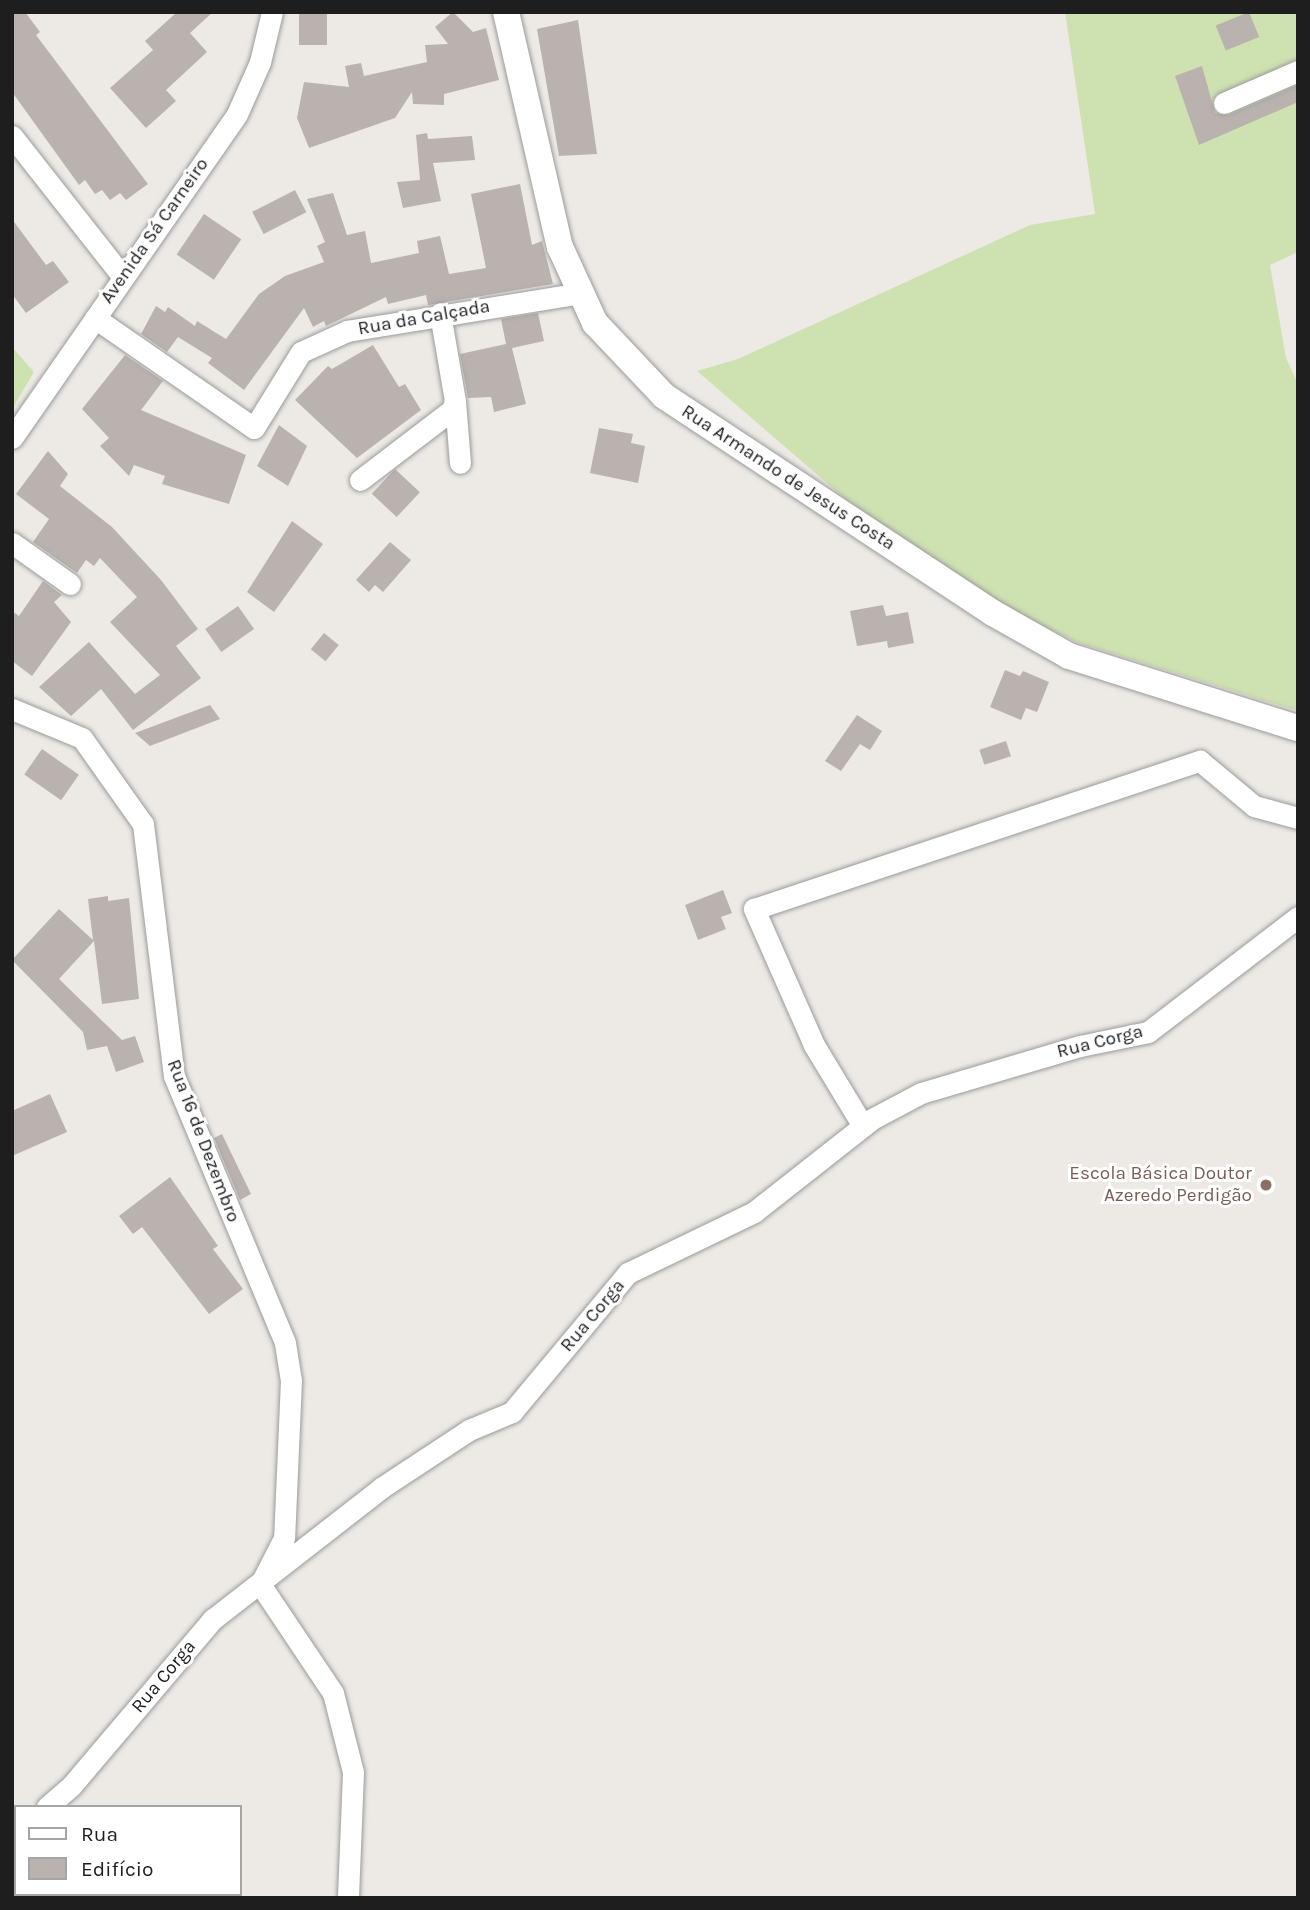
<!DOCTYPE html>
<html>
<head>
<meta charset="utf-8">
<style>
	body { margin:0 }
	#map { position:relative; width:1310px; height:1910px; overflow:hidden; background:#edeae5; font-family:Karla,sans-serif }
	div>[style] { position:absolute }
	.grass>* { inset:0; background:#cee1b1 }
	.building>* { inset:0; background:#bab2ae; transform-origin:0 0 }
	.roads { filter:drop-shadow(0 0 2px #9b9b9b) drop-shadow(0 0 2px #9b9b9b) }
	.minor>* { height:21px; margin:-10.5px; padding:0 10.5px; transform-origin:10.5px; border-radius:10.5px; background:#fff }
	.tertiary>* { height:26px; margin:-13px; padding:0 13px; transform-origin:13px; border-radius:13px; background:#fff }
	.dots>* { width:19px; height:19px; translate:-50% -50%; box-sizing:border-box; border:4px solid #fff; border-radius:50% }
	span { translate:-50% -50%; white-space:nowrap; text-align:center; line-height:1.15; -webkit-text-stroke:6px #fff; paint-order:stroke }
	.street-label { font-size:19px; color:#1e1e1e }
	.education-label { font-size:19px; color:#785e54 }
	.right { translate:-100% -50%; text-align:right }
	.frame { position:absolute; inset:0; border:14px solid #1e1e1e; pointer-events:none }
	.legend { position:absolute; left:14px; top:1805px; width:228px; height:91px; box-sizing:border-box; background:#fff; border:2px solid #a5a5a5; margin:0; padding:9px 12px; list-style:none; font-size:21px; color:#1e1e1e }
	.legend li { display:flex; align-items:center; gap:14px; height:35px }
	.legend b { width:35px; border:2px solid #a5a5a5 }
</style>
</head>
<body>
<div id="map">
	<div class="grass">
		<div style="clip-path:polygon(1065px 12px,1298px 12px,1298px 252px,1270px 265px,1286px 358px,1298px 384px,1298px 711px,1076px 642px,929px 571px,697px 371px,738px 359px,1030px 225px,1095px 214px)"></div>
		<div style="clip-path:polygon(12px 347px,34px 372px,12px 409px)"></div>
	</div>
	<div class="building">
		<div style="clip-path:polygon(12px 12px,25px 12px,40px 32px,36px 35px,148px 184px,126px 200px,120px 193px,110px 200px,102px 190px,95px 194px,85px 180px,79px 185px,12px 92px)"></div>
		<div style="clip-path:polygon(177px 12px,213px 12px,190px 33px,207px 52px,166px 90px,176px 101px,146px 128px,110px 88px,153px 50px,145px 41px)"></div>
		<div style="left:299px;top:12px;width:28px;height:33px"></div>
		<div style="clip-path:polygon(453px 12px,473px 32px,486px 28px,499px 80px,444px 94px,444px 105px,413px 104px,412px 92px,395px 118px,309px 148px,297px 118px,304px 82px,349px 87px,345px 66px,361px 63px,364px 76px,427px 62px,425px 45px,448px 44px,435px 27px)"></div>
		<div style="left:1249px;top:12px;width:27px;height:36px;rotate:68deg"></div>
		<div style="clip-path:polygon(578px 20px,597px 154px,559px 156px,537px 29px)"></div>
		<div style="clip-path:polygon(1202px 66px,1215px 113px,1229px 115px,1298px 85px,1298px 102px,1199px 145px,1175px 76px)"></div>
		<div style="clip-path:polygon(427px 133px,428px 139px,472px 136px,475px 160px,433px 163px,441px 201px,403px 208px,397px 182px,420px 180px,416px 135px)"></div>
		<div style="clip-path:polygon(520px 184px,532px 245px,542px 241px,553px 284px,428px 305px,426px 295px,388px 304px,386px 297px,326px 326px,324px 321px,313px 327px,304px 308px,244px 390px,208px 363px,212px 358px,178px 337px,167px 352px,141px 334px,156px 306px,165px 312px,168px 307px,195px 326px,197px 321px,226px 339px,259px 294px,285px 276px,324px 262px,317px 246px,325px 242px,307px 199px,333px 193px,347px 235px,365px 231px,371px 263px,419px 253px,417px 241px,440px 236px,449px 274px,486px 268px,471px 194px)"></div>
		<div style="left:295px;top:190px;width:25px;height:48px;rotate:63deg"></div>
		<div style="left:204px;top:214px;width:45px;height:49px;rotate:34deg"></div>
		<div style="clip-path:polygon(12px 219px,46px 265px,53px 261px,69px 282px,26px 313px,12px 294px)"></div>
		<div style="clip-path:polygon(538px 313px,544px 341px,512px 348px,526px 404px,494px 412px,491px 397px,468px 398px,460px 354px,506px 344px,501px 319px)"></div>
		<div style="clip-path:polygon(373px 345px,399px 387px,405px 384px,421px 410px,357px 458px,295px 400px,328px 366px,332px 369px)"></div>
		<div style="clip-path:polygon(125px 355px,163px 381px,141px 410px,246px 455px,229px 504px,162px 484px,165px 476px,134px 465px,129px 476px,100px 446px,109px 438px,82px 409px)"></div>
		<div style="clip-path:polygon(279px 425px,307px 446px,288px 486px,257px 466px)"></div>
		<div style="clip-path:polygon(599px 428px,633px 434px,631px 443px,645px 446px,638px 483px,590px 473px)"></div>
		<div style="clip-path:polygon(48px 451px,68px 474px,60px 486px,112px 527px,161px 580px,198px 629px,176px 646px,201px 678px,133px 730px,101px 689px,71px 716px,39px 687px,89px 642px,135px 694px,160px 675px,110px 622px,137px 597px,100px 558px,94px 566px,86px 560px,77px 573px,33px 542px,49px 519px,16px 494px)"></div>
		<div style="left:395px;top:469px;width:34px;height:34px;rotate:43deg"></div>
		<div style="clip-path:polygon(292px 521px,323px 544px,274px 612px,247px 592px)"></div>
		<div style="clip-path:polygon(390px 542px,411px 560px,383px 592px,375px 585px,369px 592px,356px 580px)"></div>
		<div style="clip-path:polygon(43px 581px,62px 595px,54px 602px,71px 622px,32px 676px,12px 661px,12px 611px,19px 616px)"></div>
		<div style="clip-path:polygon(883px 605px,886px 616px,908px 612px,914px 643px,888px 648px,887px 641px,857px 646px,850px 611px)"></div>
		<div style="left:238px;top:606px;width:28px;height:40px;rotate:55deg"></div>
		<div style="left:324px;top:633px;width:19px;height:21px;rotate:39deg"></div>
		<div style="clip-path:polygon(1005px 670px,1020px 676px,1023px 671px,1049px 682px,1037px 712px,1026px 708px,1021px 720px,990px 707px)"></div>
		<div style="clip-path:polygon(210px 705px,220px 719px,150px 746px,135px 733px)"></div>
		<div style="clip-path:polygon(857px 715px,882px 731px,870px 750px,860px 744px,841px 771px,825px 761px)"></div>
		<div style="left:1006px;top:741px;width:16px;height:28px;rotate:72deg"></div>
		<div style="left:42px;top:749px;width:45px;height:31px;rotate:35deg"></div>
		<div style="clip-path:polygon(723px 890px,732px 913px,721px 917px,726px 929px,698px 940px,685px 905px)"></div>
		<div style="clip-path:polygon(108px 896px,108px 901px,129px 898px,139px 999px,102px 1004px,94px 941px,59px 979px,122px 1040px,135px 1036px,144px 1062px,116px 1072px,107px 1046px,87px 1050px,83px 1032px,12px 960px,59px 909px,93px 940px,88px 899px)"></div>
		<div style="clip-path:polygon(50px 1094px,67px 1132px,12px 1156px,12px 1111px)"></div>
		<div style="clip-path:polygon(222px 1134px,251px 1194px,240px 1200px,214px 1138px)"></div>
		<div style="clip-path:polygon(170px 1177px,218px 1246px,213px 1249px,243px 1289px,209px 1314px,142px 1227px,133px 1234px,119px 1216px)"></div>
	</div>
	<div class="roads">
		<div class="minor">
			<div style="left:1224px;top:103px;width:81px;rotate:-23.4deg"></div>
			<div style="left:12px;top:136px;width:179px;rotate:51.8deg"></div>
			<div style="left:95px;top:318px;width:193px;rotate:34.7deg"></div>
			<div style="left:254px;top:428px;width:89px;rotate:-58.3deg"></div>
			<div style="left:301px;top:352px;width:51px;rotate:-24.5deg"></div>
			<div style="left:347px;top:331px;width:237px;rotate:-9.2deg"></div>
			<div style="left:455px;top:401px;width:62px;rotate:85.4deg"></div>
			<div style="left:12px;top:438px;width:394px;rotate:-55.2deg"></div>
			<div style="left:237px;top:114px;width:57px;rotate:-66.1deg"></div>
			<div style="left:260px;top:62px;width:51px;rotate:-76.5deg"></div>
			<div style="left:360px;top:480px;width:116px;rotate:-37.3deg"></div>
			<div style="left:452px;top:410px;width:9px;rotate:-72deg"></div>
			<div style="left:455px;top:401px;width:89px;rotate:-99.7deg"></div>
			<div style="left:12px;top:543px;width:71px;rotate:35.3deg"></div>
			<div style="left:12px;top:709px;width:76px;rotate:22.5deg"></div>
			<div style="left:82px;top:738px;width:105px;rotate:54.7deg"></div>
			<div style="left:143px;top:824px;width:254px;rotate:83deg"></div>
			<div style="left:174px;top:1076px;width:289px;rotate:67.4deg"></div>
			<div style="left:285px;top:1343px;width:37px;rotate:81deg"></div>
			<div style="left:291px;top:1380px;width:158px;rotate:92.5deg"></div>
			<div style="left:284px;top:1538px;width:46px;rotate:117.1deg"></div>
			<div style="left:863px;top:1126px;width:95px;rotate:-121.2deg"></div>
			<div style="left:814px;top:1045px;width:149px;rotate:-113.8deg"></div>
			<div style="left:754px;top:909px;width:470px;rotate:-18.4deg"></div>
			<div style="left:1200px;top:761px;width:70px;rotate:39.8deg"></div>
			<div style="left:1254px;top:806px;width:46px;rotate:15.3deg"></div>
			<div style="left:260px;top:1584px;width:131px;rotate:56.2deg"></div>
			<div style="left:333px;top:1693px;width:81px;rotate:75.8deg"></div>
			<div style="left:353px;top:1772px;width:126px;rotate:92.3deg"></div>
			<div style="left:47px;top:1807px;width:33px;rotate:-41deg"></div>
			<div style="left:72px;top:1785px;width:218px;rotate:-49.7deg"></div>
			<div style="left:213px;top:1619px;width:213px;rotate:-37.9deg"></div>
			<div style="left:381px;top:1488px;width:105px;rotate:-33.4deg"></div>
			<div style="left:469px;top:1430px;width:47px;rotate:-22.7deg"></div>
			<div style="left:512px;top:1412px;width:181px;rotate:-50.2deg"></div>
			<div style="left:628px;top:1273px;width:140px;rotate:-25.8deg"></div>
			<div style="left:754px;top:1212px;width:150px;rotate:-38.2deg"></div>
			<div style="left:872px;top:1119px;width:55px;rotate:-28deg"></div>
			<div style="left:921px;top:1093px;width:166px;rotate:-16.5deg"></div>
			<div style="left:1080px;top:1046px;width:69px;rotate:-11.6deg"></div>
			<div style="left:1148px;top:1032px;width:189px;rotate:-37.5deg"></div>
			<div style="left:12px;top:1838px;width:5px;rotate:-37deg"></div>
		</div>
		<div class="tertiary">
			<div style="left:506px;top:12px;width:241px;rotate:77.1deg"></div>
			<div style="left:560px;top:247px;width:84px;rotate:65.3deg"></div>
			<div style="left:595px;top:323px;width:100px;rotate:46.6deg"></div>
			<div style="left:664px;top:396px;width:394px;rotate:33.4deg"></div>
			<div style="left:993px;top:613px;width:87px;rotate:29.5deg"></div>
			<div style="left:1069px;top:656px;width:240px;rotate:17.5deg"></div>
		</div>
	</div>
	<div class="dots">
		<div style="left:1266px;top:1185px;background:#8d6e63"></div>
	</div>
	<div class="street-label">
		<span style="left:155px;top:231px;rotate:-55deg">Avenida Sá Carneiro</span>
		<span style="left:424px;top:318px;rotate:-10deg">Rua da Calçada</span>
		<span style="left:788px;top:478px;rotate:33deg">Rua Armando de Jesus Costa</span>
		<span style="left:1100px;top:1042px;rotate:-14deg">Rua Corga</span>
		<span style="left:203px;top:1141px;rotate:69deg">Rua 16 de Dezembro</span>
		<span style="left:593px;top:1316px;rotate:-50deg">Rua Corga</span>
		<span style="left:164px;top:1677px;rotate:-50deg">Rua Corga</span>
	</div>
	<div class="education-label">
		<span class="right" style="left:1252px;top:1185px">Escola Básica Doutor<br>Azeredo Perdigão</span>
	</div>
	<div class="frame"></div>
	<ul class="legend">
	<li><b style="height:9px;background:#fff"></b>Rua</li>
	<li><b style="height:19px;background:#bab2ae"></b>Edifício</li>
	</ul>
</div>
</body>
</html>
